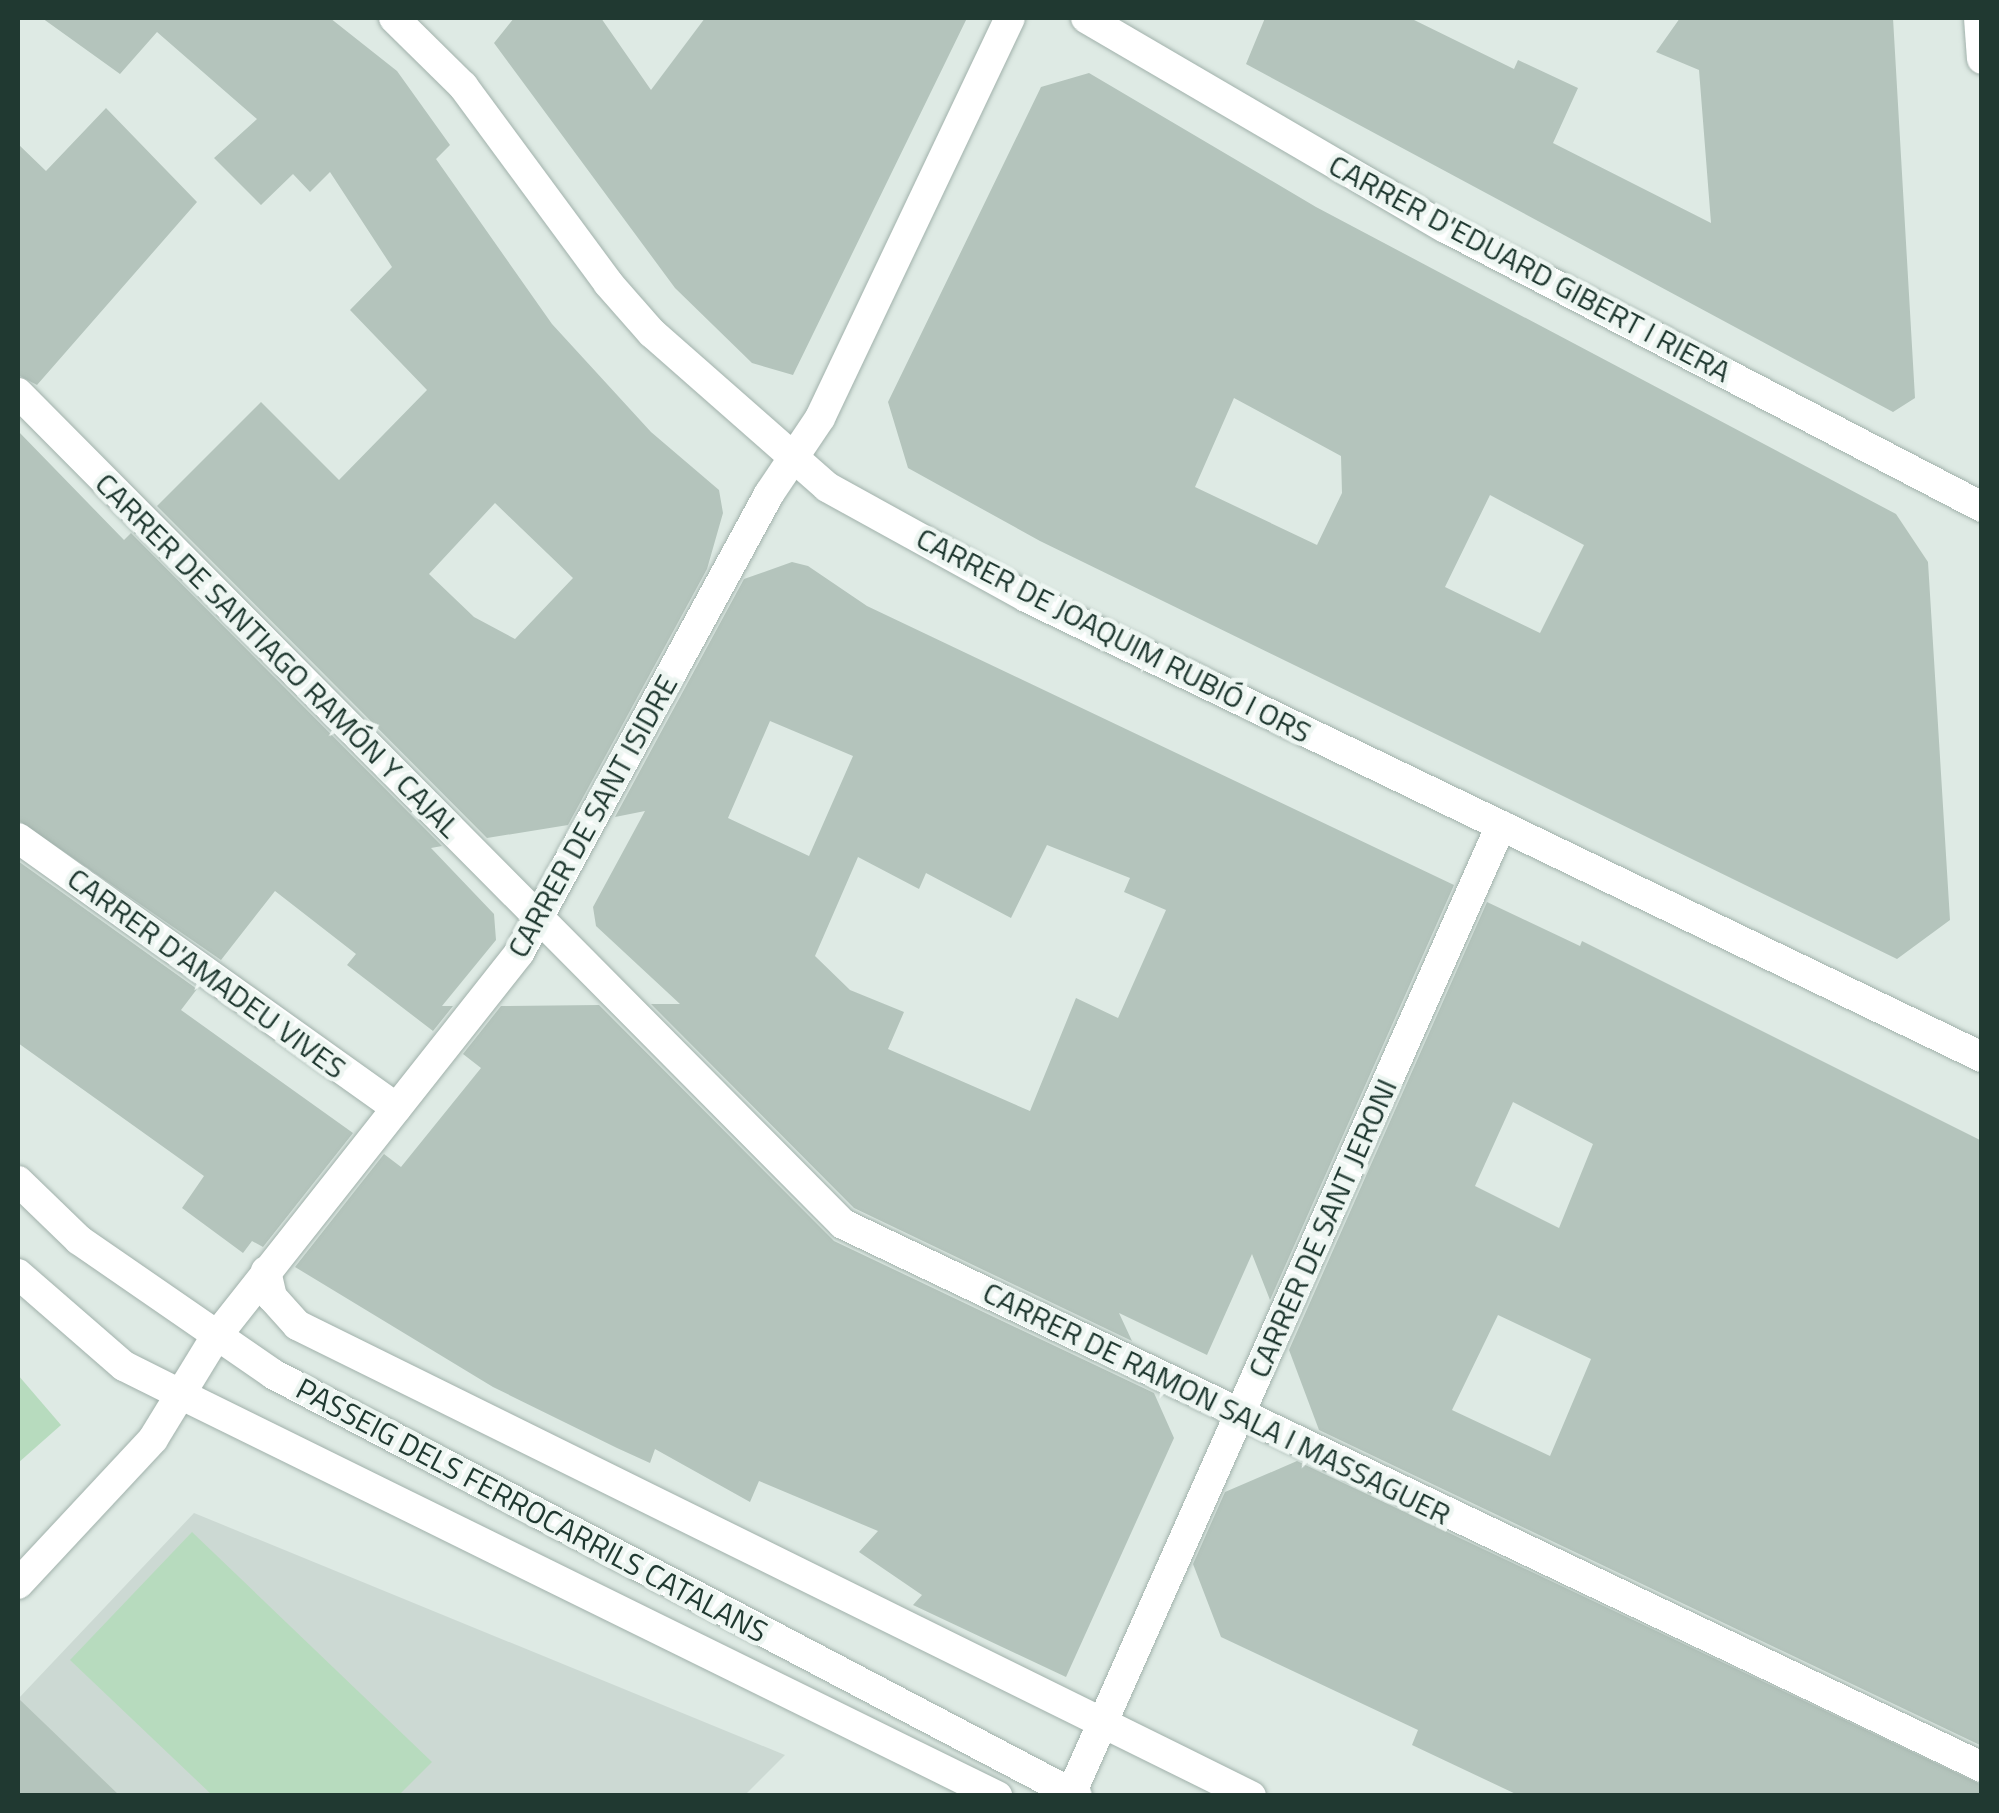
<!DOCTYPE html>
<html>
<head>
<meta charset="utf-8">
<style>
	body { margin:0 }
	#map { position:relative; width:1999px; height:1813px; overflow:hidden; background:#deeae4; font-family:"Titillium Web",sans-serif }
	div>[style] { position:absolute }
	.built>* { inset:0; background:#ccd9d3 }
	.green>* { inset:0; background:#b7dbbe }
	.building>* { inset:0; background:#b4c4bc }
	.roads { filter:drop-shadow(0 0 2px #a1b1ab) drop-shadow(0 0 2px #a1b1ab) }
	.pedestrian>* { height:30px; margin:-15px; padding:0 15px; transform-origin:15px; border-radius:15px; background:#fff }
	.minor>* { height:30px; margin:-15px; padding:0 15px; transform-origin:15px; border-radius:15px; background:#fff }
	.tertiary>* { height:30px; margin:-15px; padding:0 15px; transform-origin:15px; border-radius:15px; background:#fff }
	span { translate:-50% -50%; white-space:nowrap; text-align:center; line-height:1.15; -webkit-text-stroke:9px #eef6f2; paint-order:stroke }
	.street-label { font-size:30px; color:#203931 }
	.frame { position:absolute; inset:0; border:20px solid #203931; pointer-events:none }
</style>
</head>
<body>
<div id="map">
	<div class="built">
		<div style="clip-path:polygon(194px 1513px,785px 1755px,745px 1795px,18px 1795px,18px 1699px)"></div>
	</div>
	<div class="green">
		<div style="clip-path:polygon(18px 1375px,61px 1425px,18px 1463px)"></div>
		<div style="clip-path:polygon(192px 1532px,432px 1762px,399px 1795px,212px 1795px,70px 1660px)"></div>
	</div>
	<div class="building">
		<div style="clip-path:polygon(evenodd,42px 18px,330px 18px,397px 71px,450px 145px,436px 159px,552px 324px,651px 432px,719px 490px,723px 513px,707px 569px,568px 825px,487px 838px,157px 506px,261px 402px,339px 480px,427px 390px,350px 310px,392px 267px,330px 172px,310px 192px,293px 174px,261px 205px,214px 158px,257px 119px,157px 32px,120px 74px,42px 18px,495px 503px,573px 578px,515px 639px,474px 617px,429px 574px,495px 503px)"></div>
		<div style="clip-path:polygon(514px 18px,601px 18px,651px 90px,705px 18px,967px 18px,793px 375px,752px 363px,675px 288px,494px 43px)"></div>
		<div style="clip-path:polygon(1265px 18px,1410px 18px,1514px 69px,1518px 60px,1578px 88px,1553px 143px,1711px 223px,1699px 70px,1656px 52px,1680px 18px,1893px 18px,1915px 398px,1893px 412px,1246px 64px)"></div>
		<div style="clip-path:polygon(evenodd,1089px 73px,1316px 207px,1896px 514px,1928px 562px,1950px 920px,1897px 959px,1040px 541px,908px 468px,888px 402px,1041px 87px,1089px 73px,1234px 398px,1341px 456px,1342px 493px,1317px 545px,1195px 487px,1234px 398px,1089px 73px,1490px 495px,1584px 545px,1540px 633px,1445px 587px,1490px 495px)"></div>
		<div style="clip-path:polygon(106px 108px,197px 202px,37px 385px,18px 375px,18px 144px,46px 171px)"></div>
		<div style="clip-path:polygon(18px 431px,124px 540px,131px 533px,442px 846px,431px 848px,494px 914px,496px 940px,442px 1006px,453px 1006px,433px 1031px,347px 965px,356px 954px,275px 891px,221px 960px,18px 820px)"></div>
		<div style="clip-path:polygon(evenodd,792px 562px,808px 566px,867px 606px,1454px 885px,1270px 1300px,1252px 1254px,1207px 1355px,1119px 1313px,1132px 1341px,854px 1208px,651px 1004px,680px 1004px,596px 926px,593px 907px,645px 811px,615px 817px,744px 579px,792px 562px,770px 721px,853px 756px,809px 856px,728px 818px,770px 721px,792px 562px,1047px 845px,1130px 878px,1124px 892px,1166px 910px,1118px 1018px,1076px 998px,1030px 1111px,888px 1049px,904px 1012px,850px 990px,815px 956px,858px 857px,919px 889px,926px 873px,1011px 918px,1047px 845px)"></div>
		<div style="clip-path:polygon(18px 861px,197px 989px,181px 1010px,353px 1133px,263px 1247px,252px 1241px,243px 1253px,182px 1208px,204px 1176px,18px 1043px)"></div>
		<div style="clip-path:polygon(evenodd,1487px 902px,1580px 946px,1582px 941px,1982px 1141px,1982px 1746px,1319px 1430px,1289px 1350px,1487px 902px,1513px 1102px,1593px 1144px,1559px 1228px,1475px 1186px,1513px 1102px,1487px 902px,1498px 1315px,1591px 1359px,1550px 1456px,1452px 1410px,1498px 1315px)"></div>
		<div style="clip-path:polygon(599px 1005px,834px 1241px,1154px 1393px,1174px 1438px,1066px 1677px,913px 1605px,922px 1595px,859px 1552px,878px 1531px,759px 1481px,750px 1502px,655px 1449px,650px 1463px,617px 1448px,493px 1387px,295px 1267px,384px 1154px,401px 1167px,481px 1068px,463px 1054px,501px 1006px)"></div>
		<div style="clip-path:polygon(1297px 1461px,1982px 1785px,1982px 1796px,1520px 1796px,1412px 1745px,1418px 1730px,1221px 1637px,1193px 1564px,1225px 1492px)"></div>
		<div style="clip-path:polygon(18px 1698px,120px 1796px,18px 1796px)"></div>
	</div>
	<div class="roads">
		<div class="pedestrian">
			<div style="left:18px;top:1181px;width:85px;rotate:44deg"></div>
			<div style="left:79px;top:1240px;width:236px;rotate:34.6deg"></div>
			<div style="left:273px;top:1374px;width:908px;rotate:27.69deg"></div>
		</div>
		<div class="minor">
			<div style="left:1086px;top:18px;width:415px;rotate:30.3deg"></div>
			<div style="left:1444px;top:227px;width:607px;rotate:27.49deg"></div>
			<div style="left:1979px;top:18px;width:41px;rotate:85.8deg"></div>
			<div style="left:18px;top:393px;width:1171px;rotate:45.21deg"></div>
			<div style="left:843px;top:1224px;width:1262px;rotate:25.49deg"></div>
			<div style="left:18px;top:838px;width:465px;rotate:35.5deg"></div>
			<div style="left:18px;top:1274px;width:140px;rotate:41deg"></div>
			<div style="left:124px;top:1366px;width:63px;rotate:26.6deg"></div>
			<div style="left:18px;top:1584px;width:198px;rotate:-47deg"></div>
			<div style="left:153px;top:1439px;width:119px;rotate:-58.5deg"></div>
			<div style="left:215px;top:1338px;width:491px;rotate:-51.7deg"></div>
			<div style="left:519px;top:953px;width:523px;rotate:-61.42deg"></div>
			<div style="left:769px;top:494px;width:92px;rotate:-56.1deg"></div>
			<div style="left:820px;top:418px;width:443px;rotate:-64.6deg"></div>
			<div style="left:1070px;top:1796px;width:1062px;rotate:-66.06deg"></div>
		</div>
		<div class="tertiary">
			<div style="left:394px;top:18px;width:97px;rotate:44.6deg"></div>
			<div style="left:463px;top:86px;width:245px;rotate:53.6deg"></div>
			<div style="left:608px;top:283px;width:67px;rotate:48.7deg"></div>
			<div style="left:652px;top:333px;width:233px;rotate:41.3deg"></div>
			<div style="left:827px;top:487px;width:227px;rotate:28.9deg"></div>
			<div style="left:1026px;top:597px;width:1061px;rotate:25.7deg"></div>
			<div style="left:266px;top:1271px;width:27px;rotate:77deg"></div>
			<div style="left:272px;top:1297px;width:38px;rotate:48deg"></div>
			<div style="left:297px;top:1325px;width:1064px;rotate:26.28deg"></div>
			<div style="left:180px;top:1394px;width:911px;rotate:26.2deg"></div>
		</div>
	</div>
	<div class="street-label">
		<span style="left:1530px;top:268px;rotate:28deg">CARRER D'EDUARD GIBERT I RIERA</span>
		<span style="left:1114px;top:635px;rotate:27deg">CARRER DE JOAQUIM RUBIÓ I ORS</span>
		<span style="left:278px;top:655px;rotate:45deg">CARRER DE SANTIAGO RAMÓN Y CAJAL</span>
		<span style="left:592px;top:816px;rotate:-61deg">CARRER DE SANT ISIDRE</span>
		<span style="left:207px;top:973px;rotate:36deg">CARRER D'AMADEU VIVES</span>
		<span style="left:1322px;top:1228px;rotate:-66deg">CARRER DE SANT JERONI</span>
		<span style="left:1217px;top:1403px;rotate:26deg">CARRER DE RAMON SALA I MASSAGUER</span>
		<span style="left:532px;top:1510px;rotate:28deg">PASSEIG DELS FERROCARRILS CATALANS</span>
	</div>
	<div class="frame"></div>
</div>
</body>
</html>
